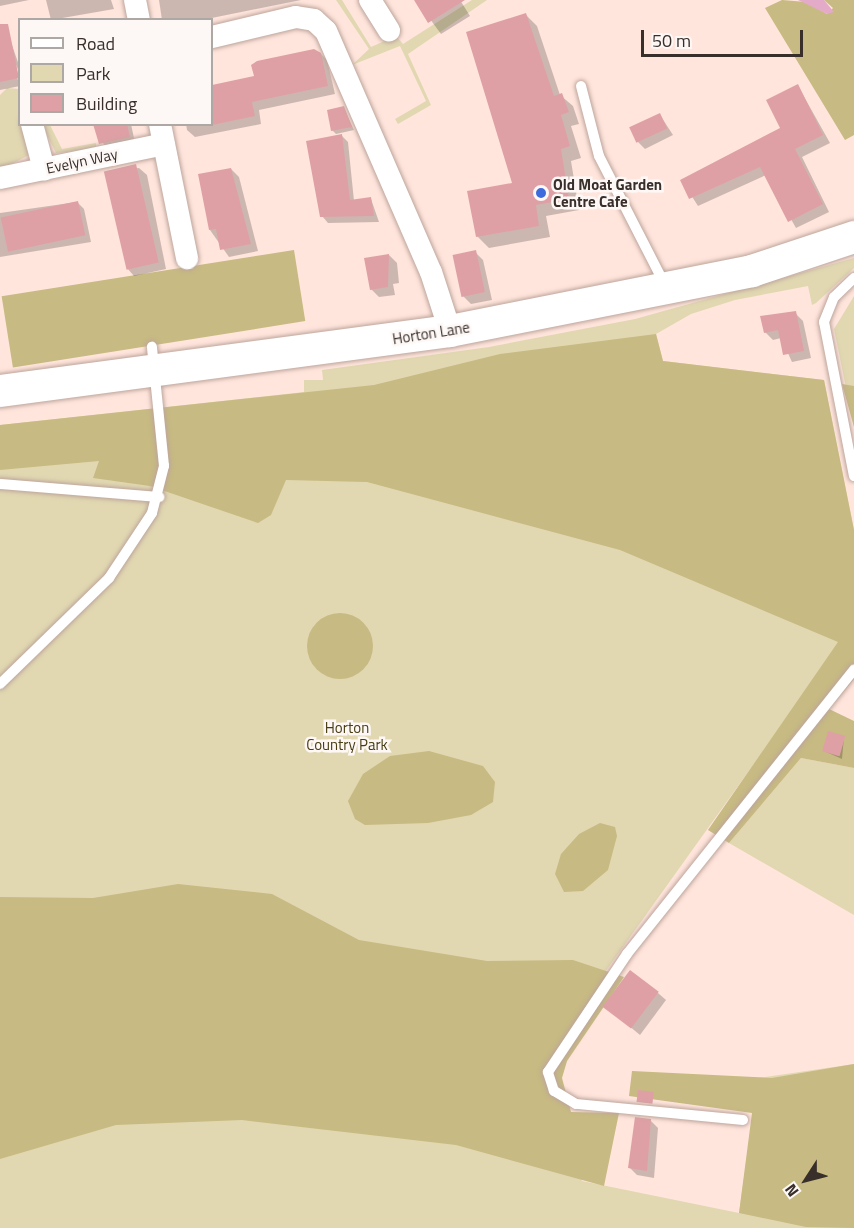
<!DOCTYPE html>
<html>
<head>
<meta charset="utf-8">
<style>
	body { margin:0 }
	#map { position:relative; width:854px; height:1228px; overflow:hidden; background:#ffe5dc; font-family:"Titillium Web",sans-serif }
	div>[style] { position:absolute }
	.green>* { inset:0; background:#e1d8b1 }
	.forest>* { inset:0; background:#c7ba82; transform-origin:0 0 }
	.round { border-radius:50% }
	.water>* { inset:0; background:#e3abc8 }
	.shadow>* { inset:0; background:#0003 }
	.building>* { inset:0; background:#dfa0a5; transform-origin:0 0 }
	.roads { filter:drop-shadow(0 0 2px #bda59c) drop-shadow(0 0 2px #bda59c) }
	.lane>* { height:10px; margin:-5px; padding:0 5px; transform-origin:5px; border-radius:5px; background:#fff }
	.street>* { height:22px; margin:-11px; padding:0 11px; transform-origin:11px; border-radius:11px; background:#fff }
	.secondary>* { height:32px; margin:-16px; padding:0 16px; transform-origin:16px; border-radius:16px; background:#fff }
	.dots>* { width:16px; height:16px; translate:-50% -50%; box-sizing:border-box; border:3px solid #fdf8f6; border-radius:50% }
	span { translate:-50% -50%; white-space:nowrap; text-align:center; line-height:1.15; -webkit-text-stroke:5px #fdf8f6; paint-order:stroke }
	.street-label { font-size:15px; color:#382f2b }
	.poi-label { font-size:15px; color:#382f2b; font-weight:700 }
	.left { translate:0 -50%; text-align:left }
	.park-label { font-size:15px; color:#473d11 }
	.legend { position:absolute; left:18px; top:18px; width:195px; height:108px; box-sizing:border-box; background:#fdf8f6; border:2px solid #aea8a5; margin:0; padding:8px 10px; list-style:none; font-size:18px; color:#382f2b }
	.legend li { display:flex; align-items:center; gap:12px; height:30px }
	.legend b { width:30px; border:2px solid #aea8a5 }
	.north { position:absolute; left:776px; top:1150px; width:60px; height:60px; -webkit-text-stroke:4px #fdf8f6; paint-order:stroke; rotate:234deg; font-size:16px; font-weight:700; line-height:24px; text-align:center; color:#382f2b }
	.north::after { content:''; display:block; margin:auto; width:21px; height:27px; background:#382f2b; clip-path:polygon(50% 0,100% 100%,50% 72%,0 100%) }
	.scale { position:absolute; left:641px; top:30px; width:162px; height:27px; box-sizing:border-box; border:3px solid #382f2b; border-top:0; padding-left:8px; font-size:18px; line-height:21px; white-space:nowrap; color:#382f2b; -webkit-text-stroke:4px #fdf8f6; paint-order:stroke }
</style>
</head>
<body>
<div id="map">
	<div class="green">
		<div style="clip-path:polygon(336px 0,342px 0,371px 47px,396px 36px,403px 44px,472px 0,487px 0,408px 54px,431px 105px,398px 124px,395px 119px,426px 101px,400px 46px,352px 65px,369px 49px)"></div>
		<div style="clip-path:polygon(7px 88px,19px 89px,20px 124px,29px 155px,0 170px,0 95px)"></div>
		<div style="clip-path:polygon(42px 125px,50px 125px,62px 149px,96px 143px,96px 149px,56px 153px)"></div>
		<div style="clip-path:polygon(854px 258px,854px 268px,816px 303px,812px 305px,808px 286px,735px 300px,691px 314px,656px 334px,663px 361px,824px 380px,854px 530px,854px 635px,831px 656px,540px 1063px,582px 1181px,739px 1213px,758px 1078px,854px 1064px,854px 1228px,0 1228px,0 425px,304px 392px,304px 380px,323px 380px,322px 370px,489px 347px,635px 319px)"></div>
		<div style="clip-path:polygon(854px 296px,854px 427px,834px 329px)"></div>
		<div style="clip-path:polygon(801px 758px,854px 768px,854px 915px,729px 843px)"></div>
	</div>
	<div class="forest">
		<div style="clip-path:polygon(782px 0,806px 2px,827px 14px,833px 8px,824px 0,854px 0,854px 135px,845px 140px,765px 8px)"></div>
		<div style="left:294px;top:250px;width:72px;height:296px;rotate:81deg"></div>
		<div style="clip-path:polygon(656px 334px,663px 361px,824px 380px,854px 530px,854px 679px,829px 709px,854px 721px,854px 768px,801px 758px,729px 843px,708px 830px,838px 642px,620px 550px,367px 482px,286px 480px,271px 515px,258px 523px,150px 486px,93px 478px,99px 461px,0 470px,0 425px,374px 385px,500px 354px)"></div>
		<div style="clip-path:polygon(842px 384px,854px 386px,854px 427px)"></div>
		<div class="round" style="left:307px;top:613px;width:66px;height:66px"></div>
		<div style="clip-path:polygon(429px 751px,483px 766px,495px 782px,493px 802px,471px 815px,428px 823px,365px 825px,355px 819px,348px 801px,363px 774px,390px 756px)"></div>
		<div style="clip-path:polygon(600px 823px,615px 827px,617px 836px,608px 870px,583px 891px,564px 892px,555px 874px,561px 854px,579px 834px)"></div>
		<div style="clip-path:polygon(178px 884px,272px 894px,359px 940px,487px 961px,573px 960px,624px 977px,567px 1061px,562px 1078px,571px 1112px,619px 1113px,604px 1186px,456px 1145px,242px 1120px,116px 1125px,0 1159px,0 897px,93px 898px)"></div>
		<div style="clip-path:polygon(854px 1064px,854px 1228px,806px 1227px,739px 1213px,752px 1113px,629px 1096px,632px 1071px,772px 1078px)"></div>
	</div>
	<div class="water">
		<div style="clip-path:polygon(798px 0,824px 0,834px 12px,827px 14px)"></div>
	</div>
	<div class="shadow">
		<div style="clip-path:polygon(0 0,29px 0,0 6px)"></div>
		<div style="clip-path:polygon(46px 0,111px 0,114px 9px,51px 20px)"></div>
		<div style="clip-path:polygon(159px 0,301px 0,202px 20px,162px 20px)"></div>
		<div style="clip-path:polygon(416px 0,460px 0,470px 16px,441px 34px)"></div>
		<div style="clip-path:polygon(526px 15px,537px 26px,560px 95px,573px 106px,579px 124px,571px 126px,581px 158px,571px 161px,579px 210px,546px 216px,550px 237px,489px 248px,477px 236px,514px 185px)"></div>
		<div style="clip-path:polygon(0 24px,7px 31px,20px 68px,20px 74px,1px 30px,20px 86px,0 90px)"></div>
		<div style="clip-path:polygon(319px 52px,327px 60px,335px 94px,259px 110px,261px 124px,195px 137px,187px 130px,186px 124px,212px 124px,212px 86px,255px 78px)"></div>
		<div style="clip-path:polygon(798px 86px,830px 143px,802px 157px,829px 212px,796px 228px,766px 175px,698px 206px,682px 181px,782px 129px)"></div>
		<div style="clip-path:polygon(344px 108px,354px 130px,336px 134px,332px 130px)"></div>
		<div style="clip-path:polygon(660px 115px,673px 135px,645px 149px,638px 142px)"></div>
		<div style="clip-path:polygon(83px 124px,131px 124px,135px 143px,106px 149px,95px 126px)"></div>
		<div style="clip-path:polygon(342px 136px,348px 142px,354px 201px,371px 199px,379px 222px,328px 223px,322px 216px)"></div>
		<div style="clip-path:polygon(139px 168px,147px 175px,166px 269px,134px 276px,127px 268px,106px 171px)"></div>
		<div style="clip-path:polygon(231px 169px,239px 177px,258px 251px,229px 257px,210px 230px)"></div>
		<div style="clip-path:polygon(77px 202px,84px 209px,91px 242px,0 257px,0 213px)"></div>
		<div style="clip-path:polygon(475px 252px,483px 260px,492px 300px,471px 304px,463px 296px)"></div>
		<div style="clip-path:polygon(389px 255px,397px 263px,399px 283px,393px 284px,395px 295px,379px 297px,371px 289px)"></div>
		<div style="clip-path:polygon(795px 313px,803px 321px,811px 358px,792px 362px,781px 338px,773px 340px,765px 332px)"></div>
		<div style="clip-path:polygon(844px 737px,842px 759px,824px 751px)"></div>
		<div style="clip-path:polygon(658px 993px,666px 1000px,640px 1035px,605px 1006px)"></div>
		<div style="clip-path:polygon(650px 1120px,658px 1128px,654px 1178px,637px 1175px,630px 1168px)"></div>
	</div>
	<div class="building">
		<div style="clip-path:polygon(414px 0,465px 0,428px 23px)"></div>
		<div style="clip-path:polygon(526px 13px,554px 96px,562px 93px,569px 112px,561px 115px,570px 146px,561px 149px,569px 199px,536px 205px,539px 226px,476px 237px,467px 191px,512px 183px,466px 32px)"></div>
		<div style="clip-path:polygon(0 24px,8px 24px,19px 78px,0 82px)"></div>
		<div style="clip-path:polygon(314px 49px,321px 53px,328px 86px,252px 102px,255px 116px,212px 125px,212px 85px,254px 76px,251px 65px,257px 61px)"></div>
		<div style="clip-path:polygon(798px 84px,823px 135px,795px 149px,823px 204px,788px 222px,760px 167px,689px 199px,680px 180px,780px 128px,766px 100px)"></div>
		<div style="clip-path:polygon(344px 106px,352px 127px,331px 131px,327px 110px)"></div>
		<div style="left:660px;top:113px;width:17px;height:34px;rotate:65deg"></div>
		<div style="clip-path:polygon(93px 124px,127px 124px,130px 137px,99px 144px)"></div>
		<div style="clip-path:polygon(342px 134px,350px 200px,371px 197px,374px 216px,320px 217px,306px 141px)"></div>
		<div style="left:136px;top:164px;width:101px;height:33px;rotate:77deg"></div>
		<div style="clip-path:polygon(231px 168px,251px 244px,220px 250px,216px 229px,209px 230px,198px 174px)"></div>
		<div style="left:78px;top:201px;width:35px;height:79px;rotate:78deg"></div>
		<div style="left:476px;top:250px;width:43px;height:24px;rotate:78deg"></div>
		<div style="clip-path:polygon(389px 254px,388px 287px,370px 290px,364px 258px)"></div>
		<div style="clip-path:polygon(796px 311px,804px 351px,783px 355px,778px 330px,764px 333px,760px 316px)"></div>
		<div style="left:828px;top:731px;width:18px;height:21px;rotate:16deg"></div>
		<div style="left:630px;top:970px;width:36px;height:46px;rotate:37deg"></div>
		<div style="left:638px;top:1090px;width:16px;height:12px;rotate:7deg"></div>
		<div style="clip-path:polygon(635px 1117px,651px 1119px,647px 1171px,628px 1168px)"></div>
	</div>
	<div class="roads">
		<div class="lane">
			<div style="left:581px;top:86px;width:72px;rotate:75.6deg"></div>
			<div style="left:599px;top:156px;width:145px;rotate:62.9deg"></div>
			<div style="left:854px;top:278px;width:28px;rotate:136deg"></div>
			<div style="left:834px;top:297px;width:27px;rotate:112deg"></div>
			<div style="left:824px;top:322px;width:157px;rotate:79deg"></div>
			<div style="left:0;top:484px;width:160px;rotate:4.7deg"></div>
			<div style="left:0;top:684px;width:152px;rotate:-44.2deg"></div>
			<div style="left:109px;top:578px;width:78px;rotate:-56.5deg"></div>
			<div style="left:152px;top:513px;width:49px;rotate:-75.7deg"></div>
			<div style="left:164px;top:466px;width:120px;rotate:-95.8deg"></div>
			<div style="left:743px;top:1120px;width:168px;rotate:-174.5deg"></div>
			<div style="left:576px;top:1104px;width:26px;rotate:-149deg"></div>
			<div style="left:554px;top:1091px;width:20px;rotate:-108deg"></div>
			<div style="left:548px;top:1072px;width:142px;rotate:-56.2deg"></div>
			<div style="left:627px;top:954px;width:364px;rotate:-51.4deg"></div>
		</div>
		<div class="street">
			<div style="left:135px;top:0;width:20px;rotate:79deg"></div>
			<div style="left:370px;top:0;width:36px;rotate:58deg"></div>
			<div style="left:212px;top:37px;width:86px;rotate:-13.4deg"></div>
			<div style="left:296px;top:17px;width:18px;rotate:9deg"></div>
			<div style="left:314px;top:20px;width:16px;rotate:43deg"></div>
			<div style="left:326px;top:31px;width:263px;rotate:66.5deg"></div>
			<div style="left:431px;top:272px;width:62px;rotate:72.1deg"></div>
			<div style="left:32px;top:124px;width:47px;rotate:75.1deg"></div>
			<div style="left:160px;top:124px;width:137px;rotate:78.6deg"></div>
			<div style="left:0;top:178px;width:167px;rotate:-11.7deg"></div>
		</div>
		<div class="secondary">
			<div style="left:0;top:391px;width:454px;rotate:-7.6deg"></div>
			<div style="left:450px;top:331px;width:308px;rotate:-11.2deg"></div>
			<div style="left:752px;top:271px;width:108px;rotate:-18.4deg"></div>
		</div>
	</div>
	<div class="dots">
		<div style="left:541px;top:193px;background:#3d6bdc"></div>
	</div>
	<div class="street-label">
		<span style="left:82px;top:161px;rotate:-12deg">Evelyn Way</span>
		<span style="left:431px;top:333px;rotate:-9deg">Horton Lane</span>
	</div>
	<div class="poi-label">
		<span class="left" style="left:553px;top:193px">Old Moat Garden<br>Centre Cafe</span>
	</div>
	<div class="park-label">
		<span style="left:347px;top:736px">Horton<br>Country Park</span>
	</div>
	<ul class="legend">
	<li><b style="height:8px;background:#fff"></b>Road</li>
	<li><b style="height:16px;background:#e1d8b1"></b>Park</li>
	<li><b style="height:16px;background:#dfa0a5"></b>Building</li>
	</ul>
	<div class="north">N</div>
	<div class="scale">50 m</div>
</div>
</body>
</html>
